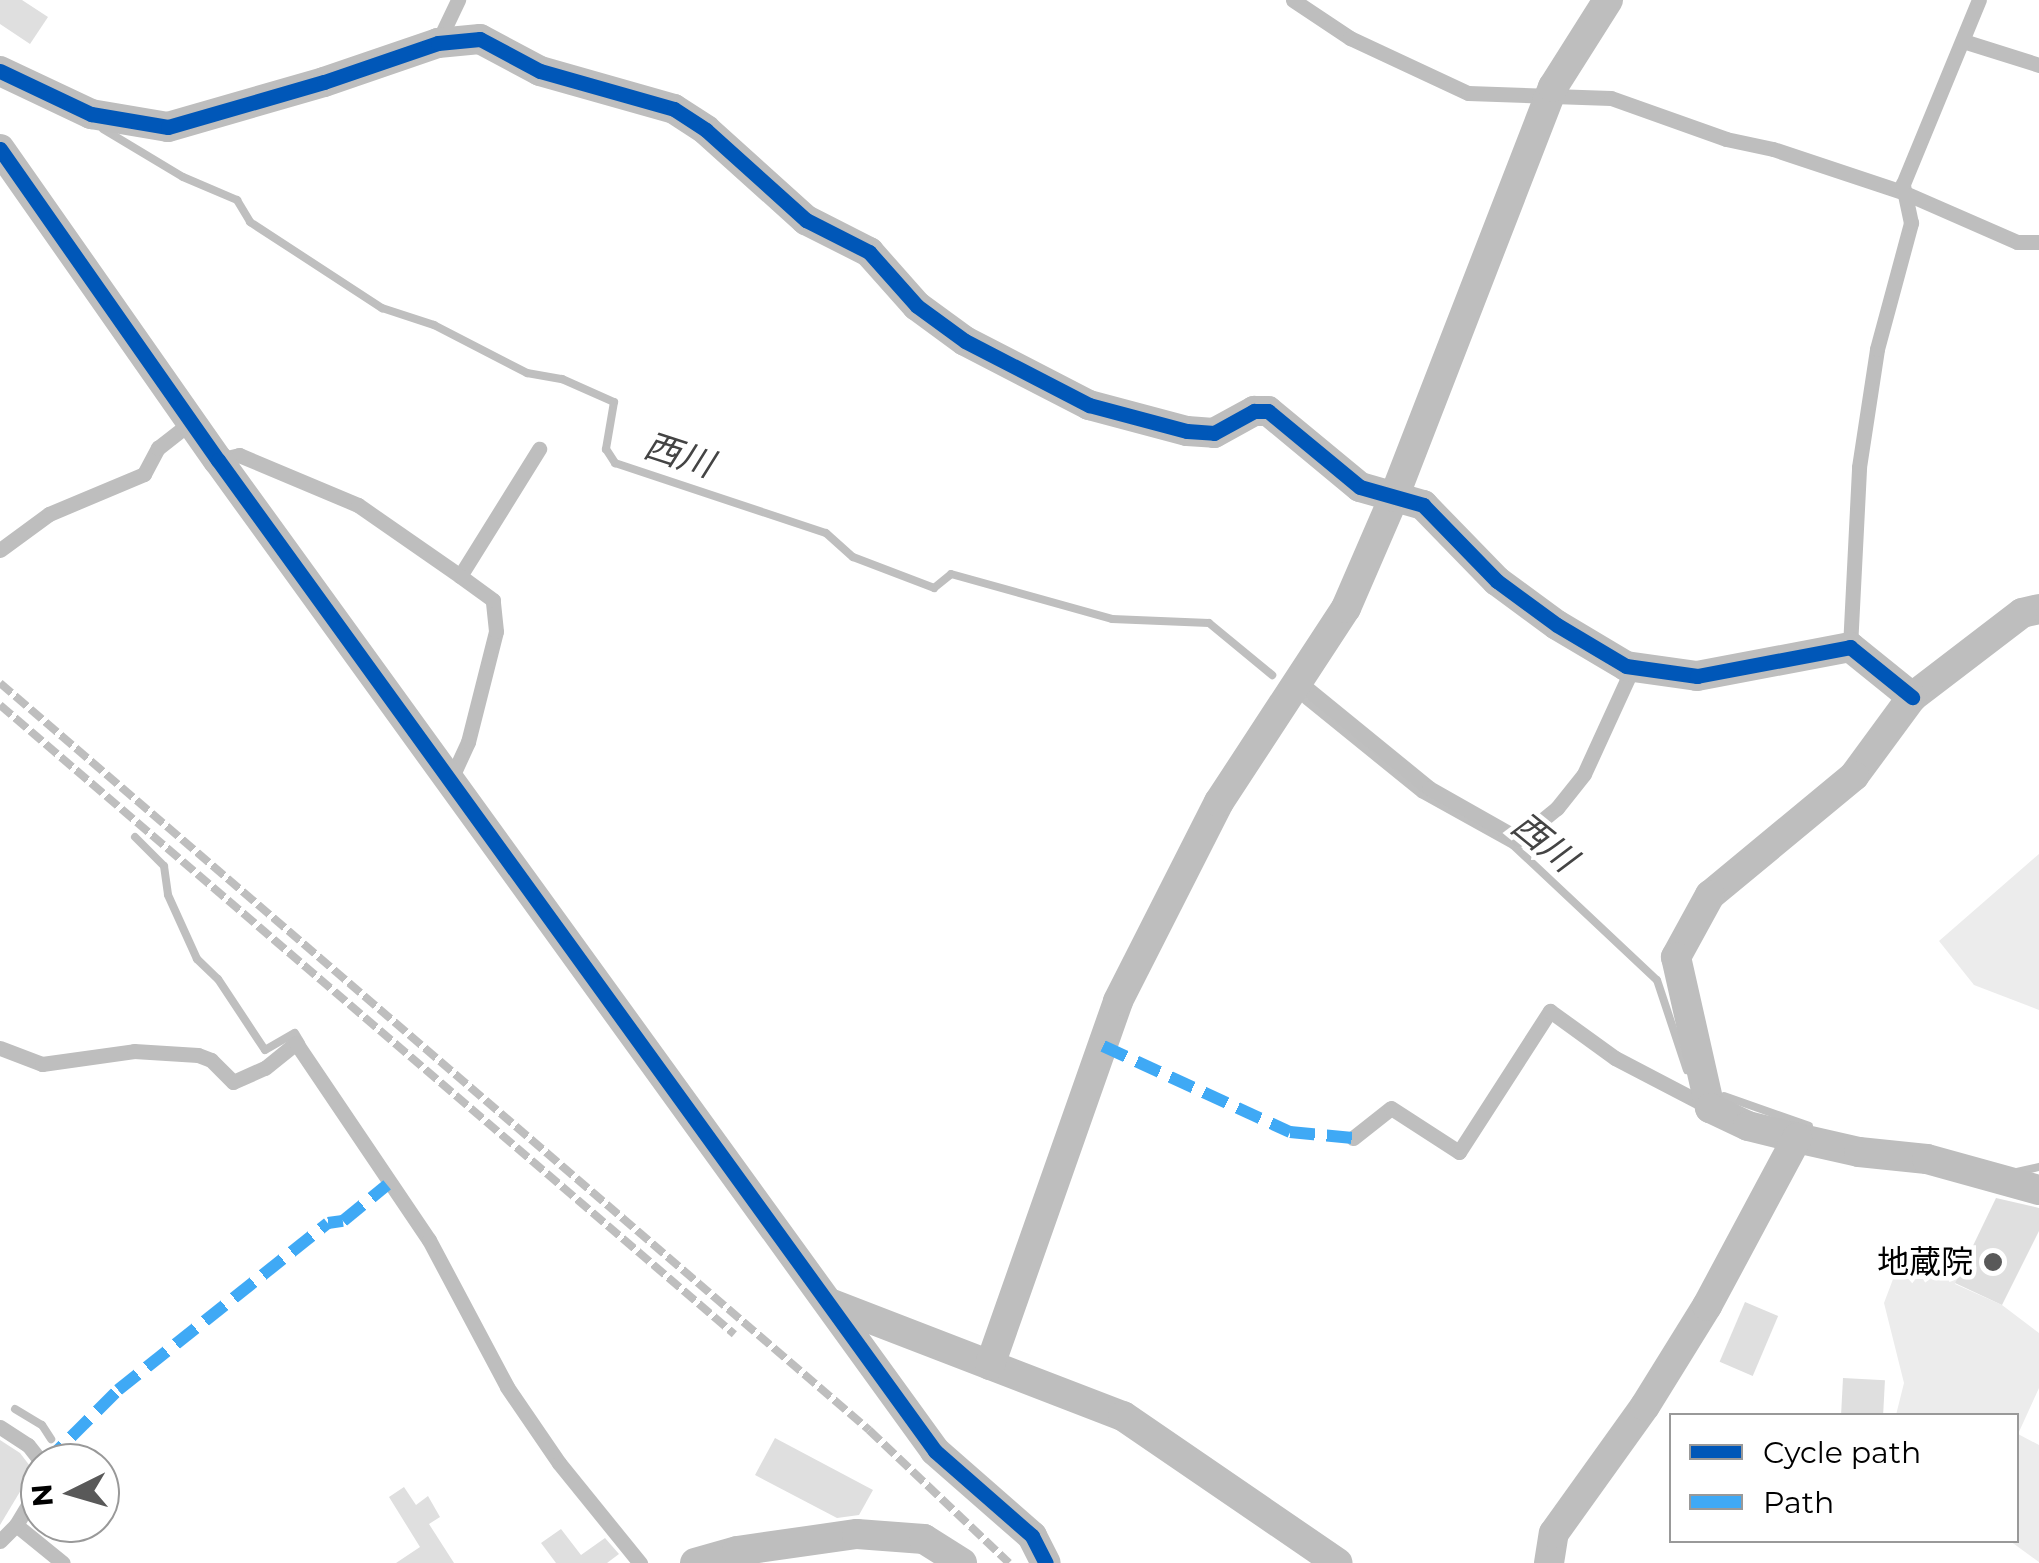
<!DOCTYPE html>
<html>
<head>
<meta charset="utf-8">
<style>
	body { margin:0 }
	#map { position:relative; width:2039px; height:1563px; overflow:hidden; background:#fff; font-family:Montserrat,"Noto Sans JP",sans-serif }
	div>[style] { position:absolute }
	.green>* { inset:0; background:#ececec }
	.stream>* { height:8px; margin:-4px; padding:0 4px; transform-origin:4px; border-radius:4px; background:#bfbfbf }
	.building>* { inset:0; background:#dfdfdf; transform-origin:0 0 }
	.lane>* { height:15px; margin:-7.5px; padding:0 7.5px; transform-origin:7.5px; border-radius:7.5px; background:#bebebe }
	.street>* { height:30px; margin:-15px; padding:0 15px; transform-origin:15px; border-radius:15px; background:#bebebe }
	.rail>* { height:8px; margin-top:-4px; transform-origin:0; background:repeating-linear-gradient(90deg,#bebebe 0 15px,transparent 0 20px) }
	.quiet>* { height:12px; margin-top:-6px; transform-origin:0; background:repeating-linear-gradient(90deg,#3fa9f5 0 25px,transparent 0 37px) }
	.cycleway>* { height:15px; margin:-7.5px; padding:0 7.5px; transform-origin:7.5px; border-radius:7.5px; background:#0057b8 }
	.dots>* { width:28px; height:28px; translate:-50% -50%; box-sizing:border-box; border:5px solid #fff; border-radius:50% }
	span { translate:-50% -50%; white-space:nowrap; text-align:center; line-height:1.15; -webkit-text-stroke:9px #fff; paint-order:stroke }
	.poi-label { font-size:32px; color:#000 }
	.right { translate:-100% -50%; text-align:right }
	.water-label { font-size:35px; color:#444; font-style:italic }
	.legend { position:absolute; left:1669px; top:1413px; width:350px; height:130px; box-sizing:border-box; background:#fff; border:2px solid #999; margin:0; padding:12px 18px; list-style:none; font-size:30px; color:#000 }
	.legend li { display:flex; align-items:center; gap:20px; height:50px }
	.legend b { width:50px; border:2px solid #999 }
	.north { position:absolute; left:20px; top:1443px; width:100px; height:100px; box-sizing:border-box; background:#fff; border:2px solid #999; border-radius:50%; rotate:265deg; font-size:28px; font-weight:700; line-height:40px; text-align:center; color:#000 }
	.north::after { content:''; display:block; margin:auto; width:35px; height:45px; background:#595959; clip-path:polygon(50% 0,100% 100%,50% 72%,0 100%) }
</style>
</head>
<body>
<div id="map">
	<div class="green">
		<div style="clip-path:polygon(2039px 854px,2039px 1010px,1974px 985px,1939px 941px)"></div>
		<div style="clip-path:polygon(1904px 1250px,1960px 1271px,1955px 1284px,2002px 1305px,2039px 1333px,2039px 1388px,2018px 1434px,2039px 1445px,2039px 1562px,2010px 1541px,2016px 1540px,2016px 1416px,1896px 1415px,1904px 1383px,1884px 1303px)"></div>
	</div>
	<div class="stream">
		<div style="left:103px;top:129px;width:93px;rotate:31deg"></div>
		<div style="left:183px;top:177px;width:59px;rotate:23.1deg"></div>
		<div style="left:237px;top:200px;width:26px;rotate:59deg"></div>
		<div style="left:250px;top:222px;width:158px;rotate:33.1deg"></div>
		<div style="left:382px;top:308px;width:55px;rotate:18.1deg"></div>
		<div style="left:434px;top:325px;width:105px;rotate:27.3deg"></div>
		<div style="left:527px;top:373px;width:36px;rotate:10deg"></div>
		<div style="left:562px;top:379px;width:57px;rotate:23.9deg"></div>
		<div style="left:614px;top:402px;width:48px;rotate:99.7deg"></div>
		<div style="left:606px;top:449px;width:17px;rotate:57deg"></div>
		<div style="left:615px;top:463px;width:222px;rotate:18.4deg"></div>
		<div style="left:826px;top:533px;width:36px;rotate:42deg"></div>
		<div style="left:853px;top:557px;width:87px;rotate:20.9deg"></div>
		<div style="left:934px;top:588px;width:22px;rotate:-39deg"></div>
		<div style="left:951px;top:574px;width:167px;rotate:15.6deg"></div>
		<div style="left:1112px;top:619px;width:97px;rotate:2.4deg"></div>
		<div style="left:1209px;top:623px;width:82px;rotate:39.5deg"></div>
		<div style="left:1306px;top:701px;width:148px;rotate:39deg"></div>
		<div style="left:1421px;top:794px;width:105px;rotate:29deg"></div>
		<div style="left:1513px;top:845px;width:197px;rotate:43.2deg"></div>
		<div style="left:1657px;top:980px;width:95px;rotate:71.6deg"></div>
		<div style="left:135px;top:837px;width:41px;rotate:45deg"></div>
		<div style="left:164px;top:866px;width:29px;rotate:82deg"></div>
		<div style="left:168px;top:895px;width:70px;rotate:65.6deg"></div>
		<div style="left:197px;top:959px;width:29px;rotate:44deg"></div>
		<div style="left:218px;top:979px;width:85px;rotate:56.5deg"></div>
		<div style="left:265px;top:1050px;width:34px;rotate:-30deg"></div>
		<div style="left:295px;top:1033px;width:12px;rotate:59deg"></div>
		<div style="left:1724px;top:1096px;width:90px;rotate:19.4deg"></div>
		<div style="left:2017px;top:1172px;width:23px;rotate:-13deg"></div>
		<div style="left:15px;top:1409px;width:31px;rotate:31deg"></div>
		<div style="left:42px;top:1425px;width:17px;rotate:57deg"></div>
	</div>
	<div class="building">
		<div style="clip-path:polygon(0 0,22px 0,48px 17px,30px 44px,0 24px)"></div>
		<div style="clip-path:polygon(1996px 1198px,2039px 1208px,2039px 1231px,2002px 1305px,1955px 1283px)"></div>
		<div style="left:1745px;top:1302px;width:36px;height:65px;rotate:23deg"></div>
		<div style="left:1843px;top:1378px;width:42px;height:38px;rotate:3deg"></div>
		<div style="clip-path:polygon(775px 1438px,873px 1490px,859px 1515px,837px 1518px,755px 1475px)"></div>
		<div style="clip-path:polygon(0 1440px,20px 1453px,33px 1470px,0 1525px)"></div>
		<div style="clip-path:polygon(404px 1487px,416px 1505px,428px 1496px,440px 1517px,429px 1524px,454px 1563px,396px 1563px,420px 1547px,389px 1497px)"></div>
		<div style="clip-path:polygon(561px 1529px,581px 1555px,605px 1538px,619px 1554px,607px 1563px,556px 1563px,541px 1543px)"></div>
	</div>
	<div class="lane">
		<div style="left:1293px;top:0;width:69px;rotate:33.7deg"></div>
		<div style="left:1350px;top:38px;width:130px;rotate:25deg"></div>
		<div style="left:1468px;top:93px;width:143px;rotate:2deg"></div>
		<div style="left:1611px;top:98px;width:122px;rotate:19.6deg"></div>
		<div style="left:1726px;top:139px;width:48px;rotate:12deg"></div>
		<div style="left:1773px;top:149px;width:139px;rotate:18.4deg"></div>
		<div style="left:1905px;top:193px;width:122px;rotate:23.6deg"></div>
		<div style="left:2017px;top:242px;width:22px"></div>
		<div style="left:1963px;top:41px;width:80px;rotate:17.5deg"></div>
		<div style="left:438px;top:42px;width:47px;rotate:-64.5deg"></div>
		<div style="left:218px;top:460px;width:22px;rotate:-13deg"></div>
		<div style="left:239px;top:455px;width:129px;rotate:22.8deg"></div>
		<div style="left:358px;top:505px;width:124px;rotate:34.8deg"></div>
		<div style="left:460px;top:576px;width:150px;rotate:-58.1deg"></div>
		<div style="left:0;top:550px;width:61px;rotate:-36.3deg"></div>
		<div style="left:49px;top:514px;width:103px;rotate:-22.8deg"></div>
		<div style="left:144px;top:474px;width:30px;rotate:-62deg"></div>
		<div style="left:158px;top:448px;width:42px;rotate:-38.2deg"></div>
		<div style="left:1850px;top:647px;width:180px;rotate:-87.1deg"></div>
		<div style="left:1859px;top:467px;width:119px;rotate:-81.3deg"></div>
		<div style="left:1877px;top:349px;width:131px;rotate:-74.9deg"></div>
		<div style="left:1911px;top:223px;width:40px;rotate:-102deg"></div>
		<div style="left:1903px;top:184px;width:199px;rotate:-67.6deg"></div>
		<div style="left:1298px;top:681px;width:169px;rotate:39.2deg"></div>
		<div style="left:1429px;top:788px;width:103px;rotate:29.5deg"></div>
		<div style="left:1519px;top:839px;width:49px;rotate:-39.2deg"></div>
		<div style="left:1557px;top:808px;width:43px;rotate:-51.5deg"></div>
		<div style="left:1584px;top:774px;width:118px;rotate:-65.4deg"></div>
		<div style="left:450px;top:781px;width:43px;rotate:-65.2deg"></div>
		<div style="left:468px;top:742px;width:114px;rotate:-75.8deg"></div>
		<div style="left:496px;top:631px;width:31px;rotate:-96deg"></div>
		<div style="left:493px;top:600px;width:41px;rotate:-144deg"></div>
		<div style="left:0;top:1048px;width:45px;rotate:20.9deg"></div>
		<div style="left:42px;top:1064px;width:93px;rotate:-8deg"></div>
		<div style="left:134px;top:1051px;width:64px;rotate:3.6deg"></div>
		<div style="left:198px;top:1055px;width:14px;rotate:21deg"></div>
		<div style="left:211px;top:1060px;width:31px;rotate:45deg"></div>
		<div style="left:233px;top:1082px;width:35px;rotate:-24deg"></div>
		<div style="left:265px;top:1068px;width:40px;rotate:-39deg"></div>
		<div style="left:296px;top:1043px;width:238px;rotate:56deg"></div>
		<div style="left:429px;top:1240px;width:166px;rotate:62deg"></div>
		<div style="left:507px;top:1387px;width:92px;rotate:55.6deg"></div>
		<div style="left:559px;top:1463px;width:129px;rotate:51deg"></div>
		<div style="left:1353px;top:1138px;width:48px;rotate:-38.3deg"></div>
		<div style="left:1391px;top:1108px;width:81px;rotate:32.9deg"></div>
		<div style="left:1459px;top:1152px;width:168px;rotate:-57.2deg"></div>
		<div style="left:1550px;top:1011px;width:80px;rotate:35.9deg"></div>
		<div style="left:1615px;top:1058px;width:104px;rotate:27.6deg"></div>
		<div style="left:0;top:1427px;width:33px;rotate:33deg"></div>
		<div style="left:28px;top:1445px;width:23px;rotate:52deg"></div>
		<div style="left:40px;top:1485px;width:47px;rotate:121deg"></div>
		<div style="left:16px;top:1525px;width:60px;rotate:39deg"></div>
		<div style="left:0;top:1541px;width:23px;rotate:-45deg"></div>
	</div>
	<div class="street">
		<div style="left:0;top:71px;width:101px;rotate:25.3deg"></div>
		<div style="left:91px;top:114px;width:78px;rotate:9.6deg"></div>
		<div style="left:168px;top:127px;width:162px;rotate:-16.1deg"></div>
		<div style="left:324px;top:82px;width:120px;rotate:-18.9deg"></div>
		<div style="left:438px;top:43px;width:42px;rotate:-5.4deg"></div>
		<div style="left:480px;top:39px;width:68px;rotate:28.1deg"></div>
		<div style="left:540px;top:71px;width:139px;rotate:15.8deg"></div>
		<div style="left:674px;top:109px;width:38px;rotate:33deg"></div>
		<div style="left:706px;top:130px;width:135px;rotate:42deg"></div>
		<div style="left:806px;top:220px;width:71px;rotate:26.9deg"></div>
		<div style="left:869px;top:252px;width:72px;rotate:48.4deg"></div>
		<div style="left:917px;top:306px;width:59px;rotate:36.1deg"></div>
		<div style="left:965px;top:341px;width:140px;rotate:27.3deg"></div>
		<div style="left:1089px;top:405px;width:101px;rotate:14.9deg"></div>
		<div style="left:1187px;top:431px;width:27px;rotate:4deg"></div>
		<div style="left:1214px;top:433px;width:46px;rotate:-28.8deg"></div>
		<div style="left:1254px;top:411px;width:14px"></div>
		<div style="left:1268px;top:411px;width:119px;rotate:39.6deg"></div>
		<div style="left:1360px;top:487px;width:66px;rotate:15.9deg"></div>
		<div style="left:1423px;top:505px;width:106px;rotate:45.8deg"></div>
		<div style="left:1497px;top:581px;width:74px;rotate:36.3deg"></div>
		<div style="left:1557px;top:625px;width:80px;rotate:30.7deg"></div>
		<div style="left:1626px;top:666px;width:72px;rotate:8deg"></div>
		<div style="left:1697px;top:676px;width:156px;rotate:-10.7deg"></div>
		<div style="left:1850px;top:647px;width:80px;rotate:38.9deg"></div>
		<div style="left:0;top:149px;width:380px;rotate:55deg"></div>
		<div style="left:218px;top:460px;width:1223px;rotate:54.11deg"></div>
		<div style="left:935px;top:1451px;width:129px;rotate:41.2deg"></div>
		<div style="left:1032px;top:1536px;width:30px;rotate:63deg"></div>
		<div style="left:2039px;top:609px;width:17px;rotate:167deg"></div>
		<div style="left:2022px;top:613px;width:138px;rotate:142.6deg"></div>
		<div style="left:1912px;top:697px;width:98px;rotate:126.3deg"></div>
		<div style="left:1854px;top:776px;width:187px;rotate:140.4deg"></div>
		<div style="left:1710px;top:895px;width:71px;rotate:118.7deg"></div>
		<div style="left:1676px;top:957px;width:155px;rotate:77.3deg"></div>
		<div style="left:1710px;top:1108px;width:42px;rotate:25.3deg"></div>
		<div style="left:1748px;top:1126px;width:50px;rotate:13.8deg"></div>
		<div style="left:1797px;top:1138px;width:64px;rotate:12.7deg"></div>
		<div style="left:1859px;top:1152px;width:68px;rotate:5.9deg"></div>
		<div style="left:1927px;top:1159px;width:116px;rotate:15.5deg"></div>
		<div style="left:832px;top:1304px;width:312px;rotate:21.1deg"></div>
		<div style="left:1123px;top:1416px;width:260px;rotate:34.4deg"></div>
		<div style="left:990px;top:1365px;width:386px;rotate:-70.6deg"></div>
		<div style="left:1118px;top:1001px;width:223px;rotate:-63.1deg"></div>
		<div style="left:1219px;top:802px;width:232px;rotate:-56.8deg"></div>
		<div style="left:1346px;top:608px;width:121px;rotate:-66.6deg"></div>
		<div style="left:1394px;top:497px;width:440px;rotate:-68.8deg"></div>
		<div style="left:1553px;top:87px;width:103px;rotate:-57.7deg"></div>
		<div style="left:695px;top:1563px;width:44px;rotate:-15.9deg"></div>
		<div style="left:737px;top:1551px;width:121px;rotate:-8.1deg"></div>
		<div style="left:857px;top:1534px;width:67px;rotate:4.3deg"></div>
		<div style="left:924px;top:1539px;width:45px;rotate:32.3deg"></div>
		<div style="left:1549px;top:1563px;width:30px;rotate:-81deg"></div>
		<div style="left:1554px;top:1533px;width:156px;rotate:-54.4deg"></div>
		<div style="left:1645px;top:1406px;width:118px;rotate:-58.2deg"></div>
		<div style="left:1707px;top:1306px;width:191px;rotate:-61.8deg"></div>
	</div>
	<div class="rail">
		<div style="left:0;top:683px;width:1146px;rotate:40.68deg"></div>
		<div style="left:869px;top:1430px;width:193px;rotate:43.5deg"></div>
		<div style="left:0;top:705px;width:967px;rotate:40.59deg"></div>
	</div>
	<div class="quiet">
		<div style="left:1103px;top:1046px;width:206px;rotate:24.7deg"></div>
		<div style="left:1290px;top:1132px;width:63px;rotate:5.4deg"></div>
		<div style="left:45px;top:1463px;width:103px;rotate:-45deg"></div>
		<div style="left:118px;top:1390px;width:268px;rotate:-38.5deg"></div>
		<div style="left:328px;top:1223px;width:15px;rotate:-8deg"></div>
		<div style="left:343px;top:1221px;width:57px;rotate:-39.3deg"></div>
	</div>
	<div class="cycleway">
		<div style="left:0;top:71px;width:101px;rotate:25.3deg"></div>
		<div style="left:91px;top:114px;width:78px;rotate:9.6deg"></div>
		<div style="left:168px;top:127px;width:162px;rotate:-16.1deg"></div>
		<div style="left:324px;top:82px;width:120px;rotate:-18.9deg"></div>
		<div style="left:438px;top:43px;width:42px;rotate:-5.4deg"></div>
		<div style="left:480px;top:39px;width:68px;rotate:28.1deg"></div>
		<div style="left:540px;top:71px;width:139px;rotate:15.8deg"></div>
		<div style="left:674px;top:109px;width:38px;rotate:33deg"></div>
		<div style="left:706px;top:130px;width:135px;rotate:42deg"></div>
		<div style="left:806px;top:220px;width:71px;rotate:26.9deg"></div>
		<div style="left:869px;top:252px;width:72px;rotate:48.4deg"></div>
		<div style="left:917px;top:306px;width:59px;rotate:36.1deg"></div>
		<div style="left:965px;top:341px;width:140px;rotate:27.3deg"></div>
		<div style="left:1089px;top:405px;width:101px;rotate:14.9deg"></div>
		<div style="left:1187px;top:431px;width:27px;rotate:4deg"></div>
		<div style="left:1214px;top:433px;width:46px;rotate:-28.8deg"></div>
		<div style="left:1254px;top:411px;width:14px"></div>
		<div style="left:1268px;top:411px;width:119px;rotate:39.6deg"></div>
		<div style="left:1360px;top:487px;width:66px;rotate:15.9deg"></div>
		<div style="left:1423px;top:505px;width:106px;rotate:45.8deg"></div>
		<div style="left:1497px;top:581px;width:74px;rotate:36.3deg"></div>
		<div style="left:1557px;top:625px;width:80px;rotate:30.7deg"></div>
		<div style="left:1626px;top:666px;width:72px;rotate:8deg"></div>
		<div style="left:1697px;top:676px;width:156px;rotate:-10.7deg"></div>
		<div style="left:1850px;top:647px;width:80px;rotate:38.9deg"></div>
		<div style="left:0;top:149px;width:380px;rotate:55deg"></div>
		<div style="left:218px;top:460px;width:1223px;rotate:54.11deg"></div>
		<div style="left:935px;top:1451px;width:129px;rotate:41.2deg"></div>
		<div style="left:1032px;top:1536px;width:30px;rotate:63deg"></div>
	</div>
	<div class="dots">
		<div style="left:1993px;top:1262px;background:#595959"></div>
	</div>
	<div class="poi-label">
		<span class="right" style="left:1973px;top:1262px">地蔵院</span>
	</div>
	<div class="water-label">
		<span style="left:679px;top:455px;rotate:18deg">西川</span>
		<span style="left:1544px;top:842px;rotate:39deg">西川</span>
	</div>
	<ul class="legend">
	<li><b style="height:12px;background:#0057b8"></b>Cycle path</li>
	<li><b style="height:12px;background:#3fa9f5"></b>Path</li>
	</ul>
	<div class="north">N</div>
</div>
</body>
</html>
